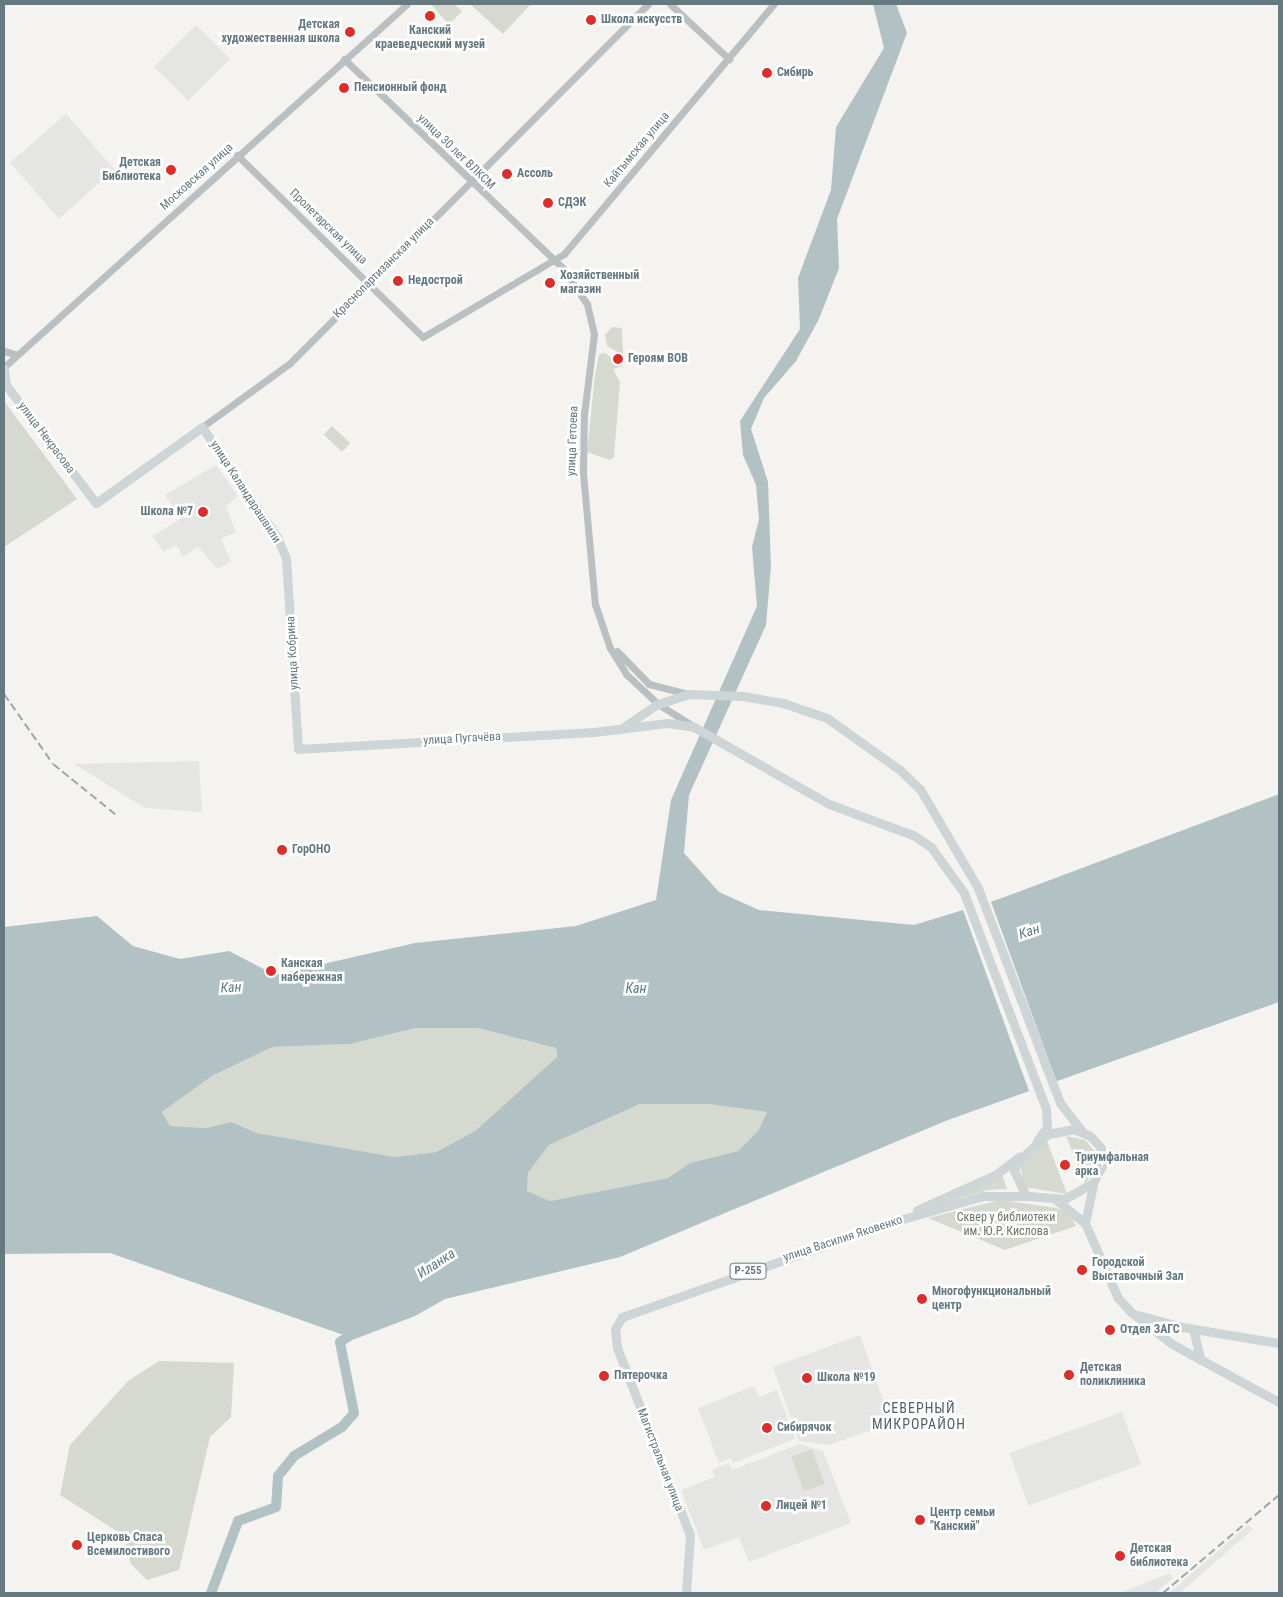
<!DOCTYPE html>
<html>
<head>
<meta charset="utf-8">
<style>
	body { margin:0 }
	#map { position:relative; width:1283px; height:1597px; overflow:hidden; background:#f4f3f0; font-family:"Roboto Condensed",sans-serif }
	div>[style] { position:absolute }
	.built>* { inset:0; background:#e5e5e4; transform-origin:0 0 }
	.green>* { inset:0; background:#d5d9d0; transform-origin:0 0 }
	.water>* { inset:0; background:#b2c2c4 }
	.pier>* { inset:0; background:#f4f3f0; transform-origin:0 0 }
	.river>* { height:10px; margin:-5px; padding:0 5px; transform-origin:5px; border-radius:5px; background:#b2c2c4 }
	.minor>* { height:7px; margin:-3.5px; padding:0 3.5px; transform-origin:3.5px; border-radius:3.5px; background:#bac0c2 }
	.major>* { height:9px; margin:-4.5px; padding:0 4.5px; transform-origin:4.5px; border-radius:4.5px; background:#ced5d7 }
	.rail>* { height:2px; margin-top:-1px; transform-origin:0; background:repeating-linear-gradient(90deg,#9ca5a8 0 8px,transparent 0 12px) }
	.dots>* { width:14px; height:14px; translate:-50% -50%; box-sizing:border-box; border:2px solid #fff; border-radius:50% }
	span { translate:-50% -50%; white-space:nowrap; text-align:center; line-height:1.15; -webkit-text-stroke:5px #fff; paint-order:stroke }
	.shield-label span { padding:1px 4px; background:#fff; border:1px solid; border-radius:4px; -webkit-text-stroke-width:0 }
	.shield-label { font-size:11px; color:#647980; font-weight:700 }
	.poi-label { font-size:12px; color:#647980; font-weight:700 }
	.left { translate:0 -50%; text-align:left }
	.right { translate:-100% -50%; text-align:right }
	.street-label { font-size:12px; color:#647980 }
	.park-label { font-size:12px; color:#6b7863 }
	.water-label { font-size:14px; color:#607b7e; font-style:italic }
	.neighbourhood-label { font-size:14px; color:#526166; letter-spacing:1px }
	.frame { position:absolute; inset:0; border:5px solid #647980; pointer-events:none }
</style>
</head>
<body>
<div id="map">
	<div class="built">
		<div style="left:196px;top:25px;width:48px;height:59px;rotate:45deg"></div>
		<div style="left:66px;top:114px;width:74px;height:74px;rotate:49deg"></div>
		<div style="clip-path:polygon(216px 465px,238px 496px,226px 506px,236px 532px,221px 539px,231px 561px,218px 569px,198px 547px,183px 557px,176px 545px,164px 552px,152px 536px,181px 519px,165px 495px)"></div>
		<div style="clip-path:polygon(199px 761px,202px 812px,145px 808px,74px 764px)"></div>
		<div style="clip-path:polygon(860px 1335px,891px 1423px,829px 1445px,799px 1441px,773px 1367px)"></div>
		<div style="clip-path:polygon(754px 1386px,759px 1397px,777px 1390px,795px 1439px,733px 1463px,731px 1458px,719px 1463px,698px 1408px)"></div>
		<div style="left:1122px;top:1412px;width:56px;height:120px;rotate:70deg"></div>
		<div style="clip-path:polygon(800px 1444px,823px 1451px,851px 1523px,749px 1562px,739px 1537px,704px 1550px,681px 1490px,715px 1477px,712px 1470px,729px 1463px,732px 1470px)"></div>
		<div style="clip-path:polygon(1248px 1525px,1253px 1529px,1180px 1593px,1169px 1593px)"></div>
		<div style="clip-path:polygon(1170px 1573px,1173px 1578px,1155px 1593px,1120px 1593px)"></div>
	</div>
	<div class="green">
		<div style="clip-path:polygon(431px 4px,454px 4px,462px 11px,449px 25px)"></div>
		<div style="clip-path:polygon(470px 4px,531px 4px,503px 34px)"></div>
		<div style="clip-path:polygon(612px 327px,622px 328px,623px 355px,607px 346px,605px 335px)"></div>
		<div style="clip-path:polygon(605px 353px,623px 366px,613px 369px,620px 382px,614px 457px,610px 460px,587px 452px,595px 375px,599px 354px)"></div>
		<div style="clip-path:polygon(4px 401px,77px 499px,4px 547px)"></div>
		<div style="left:332px;top:426px;width:25px;height:12px;rotate:43deg"></div>
		<div style="clip-path:polygon(416px 1028px,478px 1028px,556px 1048px,557px 1057px,475px 1131px,436px 1152px,395px 1157px,257px 1133px,231px 1122px,206px 1128px,170px 1126px,162px 1112px,212px 1076px,271px 1047px,350px 1044px)"></div>
		<div style="clip-path:polygon(640px 1104px,708px 1104px,767px 1112px,758px 1131px,738px 1151px,690px 1163px,668px 1178px,550px 1201px,527px 1191px,528px 1173px,549px 1145px)"></div>
		<div style="clip-path:polygon(1066px 1136px,1085px 1140px,1098px 1155px,1099px 1164px,1085px 1184px)"></div>
		<div style="clip-path:polygon(1047px 1141px,1067px 1194px,1024px 1187px,1020px 1163px)"></div>
		<div style="clip-path:polygon(1002px 1174px,1007px 1189px,988px 1190px,911px 1214px)"></div>
		<div style="clip-path:polygon(1000px 1200px,1056px 1208px,1070px 1214px,1076px 1226px,1005px 1250px,928px 1218px)"></div>
		<div style="clip-path:polygon(159px 1361px,234px 1363px,231px 1417px,210px 1437px,179px 1570px,147px 1580px,131px 1564px,123px 1535px,60px 1495px,70px 1445px,128px 1381px)"></div>
		<div style="left:812px;top:1449px;width:37px;height:22px;rotate:70deg"></div>
	</div>
	<div class="water">
		<div style="clip-path:polygon(evenodd,873px 4px,896px 4px,907px 33px,837px 219px,839px 268px,819px 319px,796px 361px,764px 398px,751px 429px,768px 482px,771px 566px,766px 625px,689px 795px,684px 853px,719px 892px,759px 910px,914px 925px,999px 899px,1279px 794px,1279px 1002px,948px 1120px,620px 1257px,445px 1299px,415px 1316px,355px 1339px,110px 1253px,4px 1254px,4px 927px,97px 916px,133px 946px,180px 959px,229px 951px,275px 975px,415px 943px,576px 926px,656px 900px,671px 800px,757px 606px,752px 547px,759px 519px,756px 485px,743px 455px,740px 421px,800px 329px,798px 278px,831px 190px,836px 127px,884px 48px,873px 4px,416px 1028px,478px 1028px,556px 1048px,557px 1057px,475px 1131px,436px 1152px,395px 1157px,257px 1133px,231px 1122px,206px 1128px,170px 1126px,162px 1112px,212px 1076px,272px 1047px,350px 1044px,416px 1028px,873px 4px,640px 1104px,708px 1104px,767px 1112px,758px 1131px,738px 1151px,690px 1163px,668px 1178px,550px 1201px,527px 1191px,528px 1173px,549px 1145px,640px 1104px)"></div>
	</div>
	<div class="pier">
		<div style="left:990px;top:899px;width:198px;height:29px;rotate:70deg"></div>
	</div>
	<div class="river">
		<div style="left:211px;top:1593px;width:77px;rotate:-69.4deg"></div>
		<div style="left:238px;top:1521px;width:40px;rotate:-20.2deg"></div>
		<div style="left:276px;top:1507px;width:31px;rotate:-86deg"></div>
		<div style="left:278px;top:1476px;width:26px;rotate:-51deg"></div>
		<div style="left:294px;top:1456px;width:56px;rotate:-31.1deg"></div>
		<div style="left:342px;top:1427px;width:18px;rotate:-49deg"></div>
		<div style="left:354px;top:1413px;width:72px;rotate:-101.2deg"></div>
		<div style="left:340px;top:1342px;width:24px;rotate:-33deg"></div>
	</div>
	<div class="minor">
		<div style="left:670px;top:4px;width:81px;rotate:43deg"></div>
		<div style="left:344px;top:59px;width:301px;rotate:43.7deg"></div>
		<div style="left:562px;top:267px;width:45px;rotate:56deg"></div>
		<div style="left:587px;top:304px;width:31px;rotate:77deg"></div>
		<div style="left:594px;top:334px;width:81px;rotate:97.1deg"></div>
		<div style="left:584px;top:414px;width:59px;rotate:91deg"></div>
		<div style="left:583px;top:473px;width:132px;rotate:84.8deg"></div>
		<div style="left:595px;top:604px;width:46px;rotate:71.2deg"></div>
		<div style="left:610px;top:648px;width:31px;rotate:58deg"></div>
		<div style="left:626px;top:674px;width:44px;rotate:43.2deg"></div>
		<div style="left:658px;top:704px;width:39px;rotate:32deg"></div>
		<div style="left:237px;top:155px;width:260px;rotate:44.4deg"></div>
		<div style="left:423px;top:337px;width:164px;rotate:-30.5deg"></div>
		<div style="left:564px;top:254px;width:326px;rotate:-50deg"></div>
		<div style="left:4px;top:351px;width:11px;rotate:15deg"></div>
		<div style="left:4px;top:367px;width:542px;rotate:-42.01deg"></div>
		<div style="left:202px;top:427px;width:109px;rotate:-36deg"></div>
		<div style="left:290px;top:363px;width:507px;rotate:-45.08deg"></div>
		<div style="left:617px;top:651px;width:46px;rotate:45.9deg"></div>
		<div style="left:649px;top:684px;width:40px;rotate:14.4deg"></div>
	</div>
	<div class="major">
		<div style="left:4px;top:369px;width:16px;rotate:83deg"></div>
		<div style="left:6px;top:385px;width:148px;rotate:52.7deg"></div>
		<div style="left:96px;top:503px;width:130px;rotate:-35.6deg"></div>
		<div style="left:202px;top:427px;width:133px;rotate:55.7deg"></div>
		<div style="left:277px;top:537px;width:23px;rotate:67deg"></div>
		<div style="left:286px;top:558px;width:191px;rotate:86.4deg"></div>
		<div style="left:298px;top:749px;width:296px;rotate:-3.3deg"></div>
		<div style="left:594px;top:732px;width:74px;rotate:-7deg"></div>
		<div style="left:667px;top:723px;width:27px;rotate:8deg"></div>
		<div style="left:694px;top:727px;width:155px;rotate:29.7deg"></div>
		<div style="left:829px;top:804px;width:90px;rotate:20.3deg"></div>
		<div style="left:913px;top:835px;width:22px;rotate:34deg"></div>
		<div style="left:931px;top:847px;width:57px;rotate:54.3deg"></div>
		<div style="left:964px;top:893px;width:231px;rotate:69.2deg"></div>
		<div style="left:1046px;top:1109px;width:18px;rotate:87deg"></div>
		<div style="left:1047px;top:1127px;width:17px;rotate:126deg"></div>
		<div style="left:625px;top:726px;width:40px;rotate:-34deg"></div>
		<div style="left:658px;top:704px;width:32px;rotate:-18deg"></div>
		<div style="left:688px;top:694px;width:55px;rotate:2.1deg"></div>
		<div style="left:743px;top:696px;width:41px;rotate:9.9deg"></div>
		<div style="left:783px;top:703px;width:46px;rotate:18.8deg"></div>
		<div style="left:827px;top:718px;width:90px;rotate:35.5deg"></div>
		<div style="left:900px;top:770px;width:28px;rotate:44deg"></div>
		<div style="left:920px;top:789px;width:115px;rotate:59.6deg"></div>
		<div style="left:978px;top:888px;width:230px;rotate:69.1deg"></div>
		<div style="left:1060px;top:1103px;width:37px;rotate:52deg"></div>
		<div style="left:1073px;top:1129px;width:18px;rotate:22deg"></div>
		<div style="left:1090px;top:1136px;width:16px;rotate:47deg"></div>
		<div style="left:1101px;top:1148px;width:16px;rotate:83deg"></div>
		<div style="left:1103px;top:1164px;width:21px;rotate:118deg"></div>
		<div style="left:1093px;top:1183px;width:33px;rotate:151deg"></div>
		<div style="left:1064px;top:1199px;width:38px;rotate:-175deg"></div>
		<div style="left:1026px;top:1196px;width:29px;rotate:-115deg"></div>
		<div style="left:1014px;top:1170px;width:11px;rotate:-63deg"></div>
		<div style="left:1019px;top:1160px;width:39px;rotate:-42deg"></div>
		<div style="left:1048px;top:1134px;width:25px;rotate:-11deg"></div>
		<div style="left:1055px;top:1199px;width:38px;rotate:39deg"></div>
		<div style="left:1085px;top:1223px;width:82px;rotate:66.3deg"></div>
		<div style="left:1118px;top:1298px;width:19px;rotate:47deg"></div>
		<div style="left:1131px;top:1312px;width:52px;rotate:38deg"></div>
		<div style="left:1172px;top:1344px;width:122px;rotate:28.5deg"></div>
		<div style="left:917px;top:1210px;width:85px;rotate:-24.2deg"></div>
		<div style="left:995px;top:1175px;width:31px;rotate:-37deg"></div>
		<div style="left:1085px;top:1223px;width:40px;rotate:-78deg"></div>
		<div style="left:1138px;top:1315px;width:46px;rotate:15.3deg"></div>
		<div style="left:1182px;top:1327px;width:98px;rotate:9.4deg"></div>
		<div style="left:1193px;top:1329px;width:32px;rotate:76deg"></div>
		<div style="left:686px;top:1593px;width:58px;rotate:-86.1deg"></div>
		<div style="left:690px;top:1535px;width:201px;rotate:-111.3deg"></div>
		<div style="left:617px;top:1348px;width:19px;rotate:-96deg"></div>
		<div style="left:615px;top:1329px;width:14px;rotate:-60deg"></div>
		<div style="left:622px;top:1317px;width:283px;rotate:-19.4deg"></div>
		<div style="left:889px;top:1223px;width:98px;rotate:-16deg"></div>
		<div style="left:983px;top:1196px;width:43px"></div>
	</div>
	<div class="rail">
		<div style="left:4px;top:694px;width:85px;rotate:55deg"></div>
		<div style="left:53px;top:764px;width:80px;rotate:38.9deg"></div>
		<div style="left:1163px;top:1593px;width:152px;rotate:-40.2deg"></div>
	</div>
	<div class="dots">
		<div style="left:430px;top:16px;background:#dc2e29"></div>
		<div style="left:591px;top:20px;background:#dc2e29"></div>
		<div style="left:350px;top:32px;background:#dc2e29"></div>
		<div style="left:767px;top:73px;background:#dc2e29"></div>
		<div style="left:344px;top:88px;background:#dc2e29"></div>
		<div style="left:171px;top:170px;background:#dc2e29"></div>
		<div style="left:507px;top:174px;background:#dc2e29"></div>
		<div style="left:548px;top:203px;background:#dc2e29"></div>
		<div style="left:398px;top:281px;background:#dc2e29"></div>
		<div style="left:550px;top:283px;background:#dc2e29"></div>
		<div style="left:618px;top:359px;background:#dc2e29"></div>
		<div style="left:203px;top:512px;background:#dc2e29"></div>
		<div style="left:282px;top:850px;background:#dc2e29"></div>
		<div style="left:271px;top:971px;background:#dc2e29"></div>
		<div style="left:1065px;top:1165px;background:#dc2e29"></div>
		<div style="left:1082px;top:1270px;background:#dc2e29"></div>
		<div style="left:922px;top:1299px;background:#dc2e29"></div>
		<div style="left:1110px;top:1330px;background:#dc2e29"></div>
		<div style="left:1069px;top:1375px;background:#dc2e29"></div>
		<div style="left:604px;top:1376px;background:#dc2e29"></div>
		<div style="left:807px;top:1378px;background:#dc2e29"></div>
		<div style="left:767px;top:1428px;background:#dc2e29"></div>
		<div style="left:766px;top:1506px;background:#dc2e29"></div>
		<div style="left:920px;top:1520px;background:#dc2e29"></div>
		<div style="left:77px;top:1545px;background:#dc2e29"></div>
		<div style="left:1120px;top:1556px;background:#dc2e29"></div>
	</div>
	<div class="shield-label">
		<span style="left:748px;top:1271px">Р-255</span>
	</div>
	<div class="poi-label">
		<span class="left" style="left:601px;top:20px">Школа искусств</span>
		<span class="right" style="left:340px;top:32px">Детская<br>художественная школа</span>
		<span style="left:430px;top:38px">Канский<br>краеведческий музей</span>
		<span class="left" style="left:777px;top:73px">Сибирь</span>
		<span class="left" style="left:354px;top:88px">Пенсионный фонд</span>
		<span class="right" style="left:161px;top:170px">Детская<br>Библиотека</span>
		<span class="left" style="left:517px;top:174px">Ассоль</span>
		<span class="left" style="left:558px;top:203px">СДЭК</span>
		<span class="left" style="left:560px;top:283px">Хозяйственный<br>магазин</span>
		<span class="left" style="left:408px;top:281px">Недострой</span>
		<span class="left" style="left:628px;top:359px">Героям ВОВ</span>
		<span class="right" style="left:193px;top:512px">Школа №7</span>
		<span class="left" style="left:292px;top:850px">ГорОНО</span>
		<span class="left" style="left:281px;top:971px">Канская<br>набережная</span>
		<span class="left" style="left:1075px;top:1165px">Триумфальная<br>арка</span>
		<span class="left" style="left:1092px;top:1270px">Городской<br>Выставочный Зал</span>
		<span class="left" style="left:932px;top:1299px">Многофункциональный<br>центр</span>
		<span class="left" style="left:1120px;top:1330px">Отдел ЗАГС</span>
		<span class="left" style="left:1080px;top:1375px">Детская<br>поликлиника</span>
		<span class="left" style="left:614px;top:1376px">Пятерочка</span>
		<span class="left" style="left:817px;top:1378px">Школа №19</span>
		<span class="left" style="left:777px;top:1428px">Сибирячок</span>
		<span class="left" style="left:776px;top:1506px">Лицей №1</span>
		<span class="left" style="left:930px;top:1520px">Центр семьи<br>"Канский"</span>
		<span class="left" style="left:87px;top:1545px">Церковь Спаса<br>Всемилостивого</span>
		<span class="left" style="left:1130px;top:1556px">Детская<br>библиотека</span>
	</div>
	<div class="street-label">
		<span style="left:637px;top:150px;rotate:-50deg">Кайтымская улица</span>
		<span style="left:456px;top:152px;rotate:44deg">улица 30 лет ВЛКСМ</span>
		<span style="left:197px;top:177px;rotate:-42deg">Московская улица</span>
		<span style="left:328px;top:227px;rotate:44deg">Пролетарская улица</span>
		<span style="left:384px;top:268px;rotate:-45deg">Краснопартизанская улица</span>
		<span style="left:46px;top:438px;rotate:53deg">улица Некрасова</span>
		<span style="left:573px;top:441px;rotate:-88deg">улица Гетоева</span>
		<span style="left:245px;top:492px;rotate:57deg">улица Каландарашвили</span>
		<span style="left:293px;top:653px;rotate:-93deg">улица Кобрина</span>
		<span style="left:462px;top:739px;rotate:-3deg">улица Пугачёва</span>
		<span style="left:843px;top:1239px;rotate:-18deg">улица Василия Яковенко</span>
		<span style="left:660px;top:1460px;rotate:69deg">Магистральная улица</span>
	</div>
	<div class="park-label">
		<span style="left:1006px;top:1225px">Сквер у библиотеки<br>им. Ю.Р. Кислова</span>
	</div>
	<div class="water-label">
		<span style="left:1029px;top:931px;rotate:-18deg">Кан</span>
		<span style="left:231px;top:987px;rotate:-3deg">Кан</span>
		<span style="left:636px;top:988px">Кан</span>
		<span style="left:436px;top:1263px;rotate:-33deg">Иланка</span>
	</div>
	<div class="neighbourhood-label">
		<span style="left:919px;top:1416px">СЕВЕРНЫЙ<br>МИКРОРАЙОН</span>
	</div>
	<div class="frame"></div>
</div>
</body>
</html>
